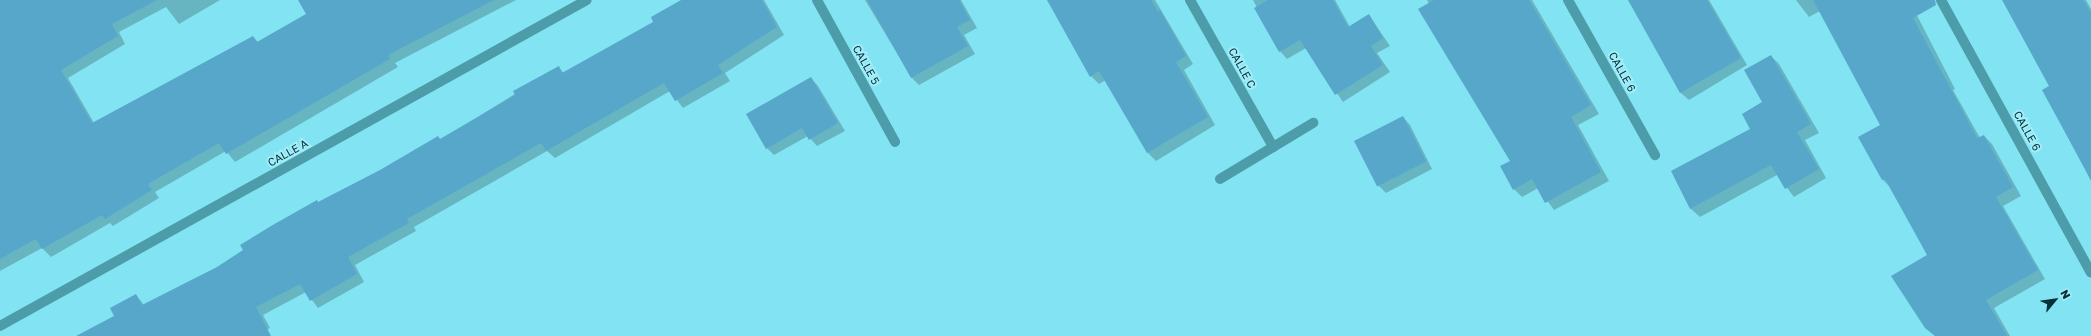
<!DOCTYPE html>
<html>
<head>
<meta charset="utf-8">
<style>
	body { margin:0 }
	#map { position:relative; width:2091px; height:336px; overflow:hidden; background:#82e3f3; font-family:"Golos Text",sans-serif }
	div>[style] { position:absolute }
	.shadow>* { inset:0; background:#0003 }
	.building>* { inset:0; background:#57a7cb; transform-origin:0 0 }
	.minor>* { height:10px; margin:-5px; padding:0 5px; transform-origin:5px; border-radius:5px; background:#4d9ca9 }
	span { translate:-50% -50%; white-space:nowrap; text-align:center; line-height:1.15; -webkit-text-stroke:4px #a3edfa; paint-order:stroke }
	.street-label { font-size:11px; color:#043137 }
	.north { position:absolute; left:2035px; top:280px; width:40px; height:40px; -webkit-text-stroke:3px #a3edfa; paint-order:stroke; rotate:61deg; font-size:11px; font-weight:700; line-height:16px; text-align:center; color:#043137 }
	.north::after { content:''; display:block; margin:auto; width:14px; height:18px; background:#043137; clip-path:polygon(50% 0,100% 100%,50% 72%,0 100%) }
</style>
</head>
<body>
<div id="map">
	<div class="shadow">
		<div style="clip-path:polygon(23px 0,220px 0,179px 24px,166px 7px,119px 32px,125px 44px,68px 78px,94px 123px,253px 37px,258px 42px,307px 14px,314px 0,516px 0,395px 63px,398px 67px,235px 162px,226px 151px,155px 192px,159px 198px,113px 226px,110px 223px,51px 257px,42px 248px,0 271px,0 12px)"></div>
		<div style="clip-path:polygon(683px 0,764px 0,784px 35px,725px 73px,730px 81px,683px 108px,670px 91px,555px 158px,547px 151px,414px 227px,416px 231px,355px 265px,364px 282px,318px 308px,306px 292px,263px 315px,270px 328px,255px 336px,89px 336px,116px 316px,136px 295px,144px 305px,217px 268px,318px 203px,441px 140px,558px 67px,564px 73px,655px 23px)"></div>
		<div style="clip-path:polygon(865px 0,961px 0,977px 28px,964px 35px,975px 54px,919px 85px,912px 78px)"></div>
		<div style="clip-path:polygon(1051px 0,1155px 0,1193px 64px,1184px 70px,1215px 125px,1156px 161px,1148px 153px,1106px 80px,1099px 84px,1091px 76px)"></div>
		<div style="clip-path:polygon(1253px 0,1335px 0,1350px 27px,1369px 15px,1390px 46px,1377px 53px,1390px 72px,1343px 102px,1306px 48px,1287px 59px,1280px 51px)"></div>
		<div style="clip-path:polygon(1427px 0,1532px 0,1599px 114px,1578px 125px,1609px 181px,1554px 210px,1538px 188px,1522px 197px,1514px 189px,1511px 161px)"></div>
		<div style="clip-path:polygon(1629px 0,1709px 0,1747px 65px,1689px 100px,1681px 93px)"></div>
		<div style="clip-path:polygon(1796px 0,1909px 0,1955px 89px,1953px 90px,1980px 138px,1984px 136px,1992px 144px,2021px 196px,2003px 206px,2045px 279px,1994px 308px,2010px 336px,1935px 336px,1926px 328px,1929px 255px,1891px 188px,1883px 180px,1881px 125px,1820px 11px,1809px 17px)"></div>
		<div style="clip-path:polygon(2003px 0,2086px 0,2091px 9px,2091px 181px,2043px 90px,2050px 87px)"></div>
		<div style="clip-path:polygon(1771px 56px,1779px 64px,1819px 133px,1805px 140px,1826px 178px,1794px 197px,1777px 175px,1700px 217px,1691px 209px,1672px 171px,1751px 129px,1764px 103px)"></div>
		<div style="clip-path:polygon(811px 78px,818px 86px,845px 131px,817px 146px,808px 136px,774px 155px,767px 148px)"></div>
		<div style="clip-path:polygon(1403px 117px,1410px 125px,1432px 169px,1386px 193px,1378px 185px)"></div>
	</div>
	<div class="building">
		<div style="clip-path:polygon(0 0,157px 0,112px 24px,118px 36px,61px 70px,92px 123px,253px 36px,257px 42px,306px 14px,298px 0,494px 0,388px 55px,390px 59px,226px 154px,219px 143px,148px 184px,152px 190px,105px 219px,102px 215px,42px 249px,36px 239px,0 259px)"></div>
		<div style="clip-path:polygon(681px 0,762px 0,777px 27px,718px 65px,723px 73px,675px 101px,664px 83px,546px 151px,541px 143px,407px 219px,409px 223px,348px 257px,357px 274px,310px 301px,300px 284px,256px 307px,271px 336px,76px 336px,114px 316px,110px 308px,136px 294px,142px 305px,217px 267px,243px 250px,240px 245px,271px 226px,317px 200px,318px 202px,380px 170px,438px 136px,440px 139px,515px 95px,513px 91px,559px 66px,562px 73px,653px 22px,651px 17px)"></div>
		<div style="clip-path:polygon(867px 0,959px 0,970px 20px,957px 27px,968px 46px,911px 78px)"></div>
		<div style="clip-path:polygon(1047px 0,1151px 0,1158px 12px,1160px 10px,1186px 56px,1176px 62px,1208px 117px,1147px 153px,1099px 71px,1090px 77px)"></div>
		<div style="clip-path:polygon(1268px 0,1333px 0,1348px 27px,1369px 14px,1383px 38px,1371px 46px,1383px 65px,1335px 95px,1300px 40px,1279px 52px,1254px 8px)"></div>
		<div style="clip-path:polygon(1434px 0,1529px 0,1591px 105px,1571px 117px,1601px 172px,1545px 203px,1532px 179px,1513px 190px,1500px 166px,1510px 161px,1418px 9px)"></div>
		<div style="clip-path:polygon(1628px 0,1707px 0,1741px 58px,1680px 93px)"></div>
		<div style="clip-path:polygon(1813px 0,1935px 0,1936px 5px,1913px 18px,1977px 138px,1984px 135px,2013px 187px,1996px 197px,2038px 270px,1986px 300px,2007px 336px,1935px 336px,1925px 328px,1891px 276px,1927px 255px,1885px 179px,1882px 180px,1858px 137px,1880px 125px)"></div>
		<div style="clip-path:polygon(2002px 0,2083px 0,2091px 13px,2091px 180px,2042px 90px,2049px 86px)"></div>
		<div style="clip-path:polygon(1771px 55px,1811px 124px,1797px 132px,1819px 169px,1785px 189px,1771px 165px,1690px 209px,1671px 171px,1750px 129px,1742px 114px,1762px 102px,1744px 70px)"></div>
		<div style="clip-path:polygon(811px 77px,838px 123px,809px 140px,802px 128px,766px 149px,746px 114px)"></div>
		<div style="left:1403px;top:116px;width:51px;height:55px;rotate:63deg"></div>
	</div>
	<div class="minor">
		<div style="left:817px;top:0;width:162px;rotate:61.2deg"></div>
		<div style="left:1190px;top:0;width:169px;rotate:60.5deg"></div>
		<div style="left:1568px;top:0;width:178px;rotate:60.7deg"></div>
		<div style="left:1941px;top:0;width:311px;rotate:61.2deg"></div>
		<div style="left:1220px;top:179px;width:109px;rotate:-31.1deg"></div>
		<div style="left:0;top:326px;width:671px;rotate:-29.05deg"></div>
	</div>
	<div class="street-label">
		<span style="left:866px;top:65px;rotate:61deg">CALLE 5</span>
		<span style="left:1242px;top:68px;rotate:61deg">CALLE C</span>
		<span style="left:1622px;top:72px;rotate:61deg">CALLE 6</span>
		<span style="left:2027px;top:131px;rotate:61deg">CALLE 6</span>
		<span style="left:288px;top:153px;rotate:-29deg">CALLE A</span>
	</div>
	<div class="north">N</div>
</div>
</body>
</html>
